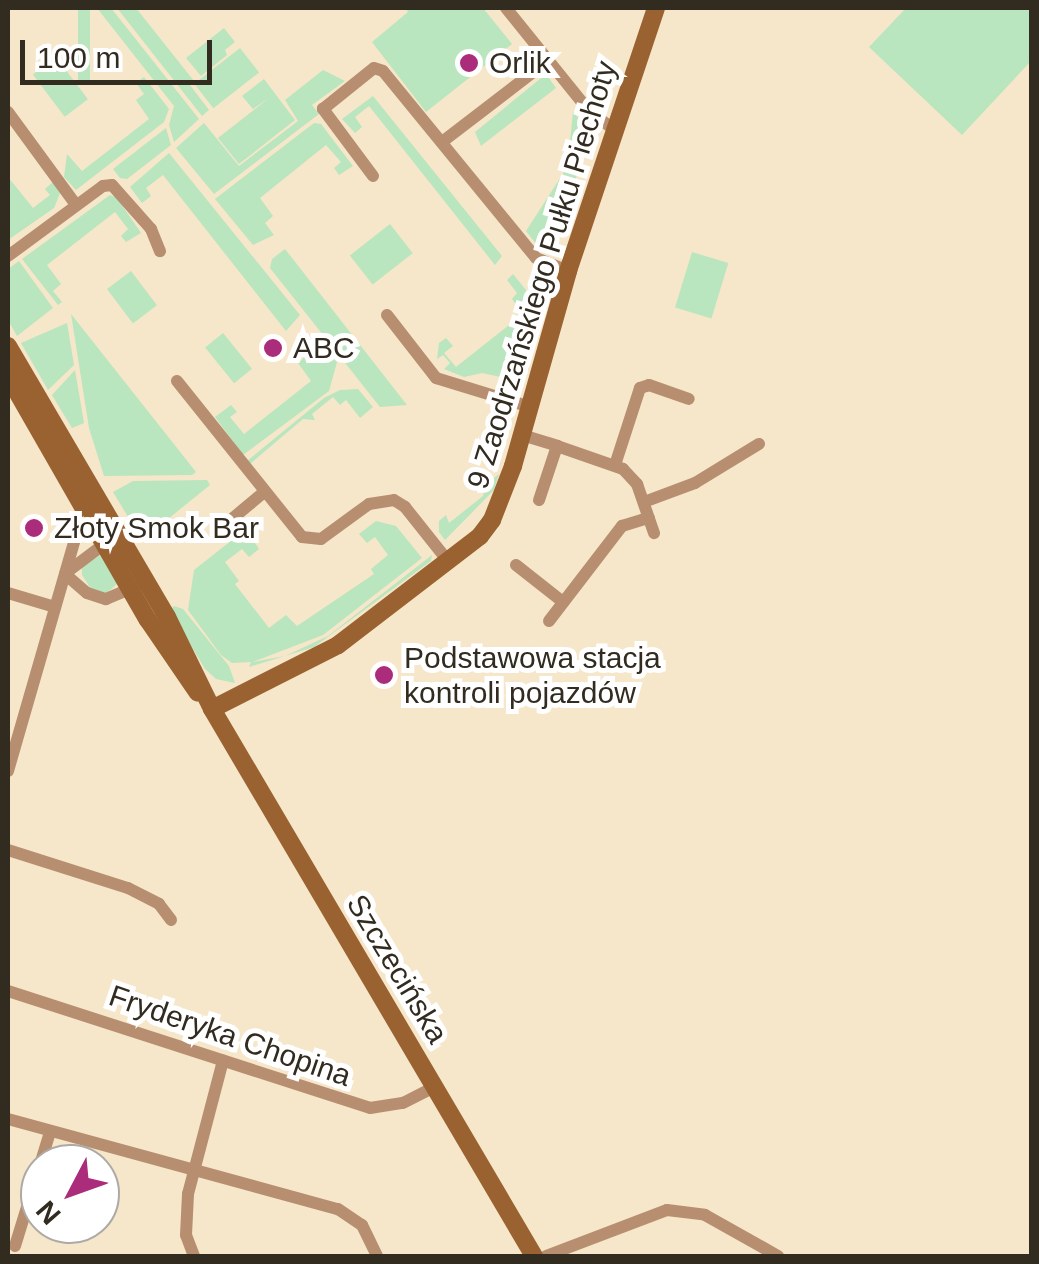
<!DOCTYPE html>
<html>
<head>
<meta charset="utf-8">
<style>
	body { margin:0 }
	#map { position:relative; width:1039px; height:1264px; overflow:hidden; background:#f6e7ca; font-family:Helvetica,sans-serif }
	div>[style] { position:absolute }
	.green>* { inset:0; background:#b9e5bf; transform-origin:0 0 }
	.street>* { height:12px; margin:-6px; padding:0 6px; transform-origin:6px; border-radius:6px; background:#b78f70 }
	.secondary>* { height:18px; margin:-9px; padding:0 9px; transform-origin:9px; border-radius:9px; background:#9b6231 }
	.dots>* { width:28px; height:28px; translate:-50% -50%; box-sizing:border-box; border:5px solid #fff; border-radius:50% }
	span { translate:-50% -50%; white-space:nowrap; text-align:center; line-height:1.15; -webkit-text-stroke:10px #fff; paint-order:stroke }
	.poi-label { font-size:30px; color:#312b20 }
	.left { translate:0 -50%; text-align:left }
	.street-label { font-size:30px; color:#312b20 }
	.frame { position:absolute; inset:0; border:10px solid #312b20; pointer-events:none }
	.north { position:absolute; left:20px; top:1144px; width:100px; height:100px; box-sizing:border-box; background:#fff; border:2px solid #adaaa6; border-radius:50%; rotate:229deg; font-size:28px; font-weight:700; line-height:40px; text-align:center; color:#312b20 }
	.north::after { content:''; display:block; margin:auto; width:35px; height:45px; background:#ab2c7a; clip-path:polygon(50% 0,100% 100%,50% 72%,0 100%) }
	.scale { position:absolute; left:20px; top:40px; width:192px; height:45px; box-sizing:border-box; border:5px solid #312b20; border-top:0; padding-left:12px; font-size:30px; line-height:35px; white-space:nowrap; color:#312b20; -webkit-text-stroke:8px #fff; paint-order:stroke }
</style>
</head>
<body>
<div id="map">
	<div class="green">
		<div style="left:78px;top:8px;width:12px;height:76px"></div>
		<div style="clip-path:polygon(97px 8px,111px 8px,199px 119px,174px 142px,169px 125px,174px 106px)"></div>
		<div style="clip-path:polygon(117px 8px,136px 8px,194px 81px,190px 85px,209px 110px,202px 116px)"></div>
		<div style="clip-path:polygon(406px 8px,483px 8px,512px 44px,426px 112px,372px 42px,408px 12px)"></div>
		<div style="clip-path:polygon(906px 8px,1031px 8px,1031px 61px,962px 135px,869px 47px)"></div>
		<div style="clip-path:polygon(224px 28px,235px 42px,225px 50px,227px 55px,201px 76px,186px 58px)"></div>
		<div style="left:240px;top:48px;width:31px;height:58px;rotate:52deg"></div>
		<div style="left:56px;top:57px;width:53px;height:29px;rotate:53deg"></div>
		<div style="clip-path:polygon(323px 70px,345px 81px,312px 105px,319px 114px,214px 194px,176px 148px,204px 123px,239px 166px,298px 121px,285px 100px)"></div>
		<div style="clip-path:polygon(546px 74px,556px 88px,481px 146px,475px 132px)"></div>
		<div style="clip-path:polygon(144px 77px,169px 109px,164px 122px,76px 190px,64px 177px,67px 154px,82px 171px,149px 119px,136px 100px,144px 94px,136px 83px)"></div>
		<div style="clip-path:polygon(264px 79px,295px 120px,239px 164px,218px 138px,269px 98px,253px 109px,242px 96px)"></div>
		<div style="clip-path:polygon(373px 96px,502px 256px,495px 265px,369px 106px,355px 117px,362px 127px,355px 133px,342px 119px)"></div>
		<div style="clip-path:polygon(573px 112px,585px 125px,587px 137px,582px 160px,568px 162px)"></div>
		<div style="clip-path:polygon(314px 123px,321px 124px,353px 166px,339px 175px,334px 168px,341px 162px,326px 145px,260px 198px,273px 216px,265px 223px,274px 235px,253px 245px,215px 199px)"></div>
		<div style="clip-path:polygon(166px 128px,171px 145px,127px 179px,120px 178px,113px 169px)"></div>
		<div style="clip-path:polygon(169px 153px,300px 315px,286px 331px,163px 175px,146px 188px,151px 196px,142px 203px,130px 187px)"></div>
		<div style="clip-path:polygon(580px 166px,550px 255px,543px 253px,526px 231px,566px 169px)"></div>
		<div style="clip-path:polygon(8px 177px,33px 208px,50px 195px,45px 189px,53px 182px,60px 193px,54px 208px,8px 240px)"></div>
		<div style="clip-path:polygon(110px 195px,117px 198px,141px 233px,126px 242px,121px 236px,128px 229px,115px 212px,47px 265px,61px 284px,53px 291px,62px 302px,58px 305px,22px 259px)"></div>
		<div style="left:390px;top:224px;width:37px;height:51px;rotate:52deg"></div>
		<div style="clip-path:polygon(285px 249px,407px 405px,380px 407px,270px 268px,272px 259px)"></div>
		<div style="left:692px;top:252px;width:38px;height:58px;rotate:17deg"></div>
		<div style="clip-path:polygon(19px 261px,53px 308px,17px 336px,8px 320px,8px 269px)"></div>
		<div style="left:131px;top:271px;width:43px;height:30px;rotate:53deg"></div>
		<div style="clip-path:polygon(513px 274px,543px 311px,524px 382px,482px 373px,464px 377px,444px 369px,450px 363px,443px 355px,437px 359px,439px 343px,446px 338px,453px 346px,444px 353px,456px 367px,523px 314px,512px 299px,517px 293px,507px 280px)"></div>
		<div style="clip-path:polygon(71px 314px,196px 472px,192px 475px,104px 476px,89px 428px)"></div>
		<div style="clip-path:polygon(67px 323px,74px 365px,48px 390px,21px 343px)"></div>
		<div style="left:223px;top:333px;width:46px;height:23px;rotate:51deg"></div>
		<div style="clip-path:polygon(308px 337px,317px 337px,337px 362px,329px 391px,243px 455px,215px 417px,231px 405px,237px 412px,230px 417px,244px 434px,311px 381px,298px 363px,306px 356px,298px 345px)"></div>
		<div style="clip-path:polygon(75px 370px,84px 423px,72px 428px,52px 395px)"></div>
		<div style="clip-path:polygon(358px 389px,373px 407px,360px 418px,346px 400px,340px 405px,333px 397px,312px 414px,315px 420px,303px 419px,250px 464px,247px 461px,324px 398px,340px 390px)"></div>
		<div style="clip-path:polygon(499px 474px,494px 490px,445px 540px,439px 532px,439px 521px,446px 515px,449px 523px,483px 496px,485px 485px)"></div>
		<div style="clip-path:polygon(207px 480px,210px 485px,147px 536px,139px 535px,113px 492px,133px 481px)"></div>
		<div style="clip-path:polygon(376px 521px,396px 526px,422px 558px,323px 635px,253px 662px,285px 656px,328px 636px,432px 555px,431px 561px,314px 647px,249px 667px,251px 662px,232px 663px,221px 655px,188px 610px,194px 570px,246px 529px,259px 549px,249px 557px,242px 549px,225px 562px,239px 581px,235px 584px,269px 628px,286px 615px,297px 626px,374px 574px,371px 569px,388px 555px,375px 537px,367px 543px,359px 534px)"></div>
		<div style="clip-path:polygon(102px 554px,119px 582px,106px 594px,91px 589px,82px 575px,82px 567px)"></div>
		<div style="clip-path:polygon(174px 606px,183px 609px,229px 666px,235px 683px,216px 679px,205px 669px,170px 610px)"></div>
	</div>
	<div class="street">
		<div style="left:506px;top:8px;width:134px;rotate:51.1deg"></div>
		<div style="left:590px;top:112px;width:31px;rotate:36deg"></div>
		<div style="left:8px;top:112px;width:115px;rotate:53.8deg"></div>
		<div style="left:442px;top:142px;width:135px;rotate:-37.5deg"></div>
		<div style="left:373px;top:176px;width:84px;rotate:-126.7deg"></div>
		<div style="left:323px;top:109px;width:65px;rotate:-38.8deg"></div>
		<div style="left:374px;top:68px;width:9px;rotate:18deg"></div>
		<div style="left:383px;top:71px;width:242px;rotate:50.7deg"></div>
		<div style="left:536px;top:258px;width:35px;rotate:22deg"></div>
		<div style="left:8px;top:256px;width:118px;rotate:-36.4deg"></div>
		<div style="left:103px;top:186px;width:9px;rotate:-6deg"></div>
		<div style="left:112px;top:185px;width:59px;rotate:48.4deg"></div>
		<div style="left:151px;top:229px;width:24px;rotate:68deg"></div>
		<div style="left:387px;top:315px;width:80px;rotate:52.1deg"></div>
		<div style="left:436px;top:378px;width:98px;rotate:17.1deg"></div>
		<div style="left:177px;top:381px;width:200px;rotate:51.3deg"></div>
		<div style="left:302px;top:537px;width:19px;rotate:6deg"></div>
		<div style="left:321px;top:539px;width:59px;rotate:-36.1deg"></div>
		<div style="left:369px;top:504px;width:25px;rotate:-9deg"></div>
		<div style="left:394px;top:500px;width:13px;rotate:32deg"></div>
		<div style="left:405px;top:507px;width:69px;rotate:51.5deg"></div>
		<div style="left:522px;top:435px;width:37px;rotate:17deg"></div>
		<div style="left:557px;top:446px;width:57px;rotate:108.4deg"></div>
		<div style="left:557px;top:446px;width:70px;rotate:19.2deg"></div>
		<div style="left:623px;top:469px;width:21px;rotate:47deg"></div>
		<div style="left:637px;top:484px;width:52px;rotate:70.9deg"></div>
		<div style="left:615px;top:465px;width:81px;rotate:-72deg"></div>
		<div style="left:640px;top:388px;width:9px;rotate:-18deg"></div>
		<div style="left:649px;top:385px;width:42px;rotate:19.3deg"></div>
		<div style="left:644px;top:502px;width:54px;rotate:-20.4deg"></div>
		<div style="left:695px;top:483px;width:75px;rotate:-31.4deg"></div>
		<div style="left:227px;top:523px;width:47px;rotate:-39.8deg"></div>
		<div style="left:516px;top:565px;width:60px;rotate:38.2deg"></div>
		<div style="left:67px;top:572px;width:55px;rotate:-36.9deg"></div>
		<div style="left:65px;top:574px;width:29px;rotate:41deg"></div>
		<div style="left:87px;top:593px;width:20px;rotate:18deg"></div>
		<div style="left:106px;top:599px;width:33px;rotate:-23deg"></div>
		<div style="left:8px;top:593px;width:49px;rotate:16.6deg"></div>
		<div style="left:549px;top:621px;width:120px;rotate:-52.5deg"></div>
		<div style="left:622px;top:526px;width:28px;rotate:-17deg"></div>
		<div style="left:8px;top:771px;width:256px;rotate:-73.9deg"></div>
		<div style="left:79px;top:525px;width:16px;rotate:-47deg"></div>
		<div style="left:8px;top:850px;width:126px;rotate:17.6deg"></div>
		<div style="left:128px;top:888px;width:35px;rotate:27deg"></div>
		<div style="left:159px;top:904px;width:20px;rotate:53deg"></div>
		<div style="left:8px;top:991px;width:380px;rotate:17.9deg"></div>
		<div style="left:370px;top:1108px;width:33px;rotate:-9deg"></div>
		<div style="left:403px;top:1103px;width:36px;rotate:-27deg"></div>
		<div style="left:8px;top:1119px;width:342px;rotate:15.3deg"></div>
		<div style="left:338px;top:1209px;width:29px;rotate:34deg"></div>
		<div style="left:362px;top:1225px;width:34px;rotate:64deg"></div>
		<div style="left:15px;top:1246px;width:119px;rotate:-72.9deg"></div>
		<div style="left:194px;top:1256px;width:22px;rotate:-111deg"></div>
		<div style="left:186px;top:1235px;width:41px;rotate:-87.2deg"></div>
		<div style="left:188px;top:1194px;width:138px;rotate:-75.3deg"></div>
		<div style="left:546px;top:1256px;width:129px;rotate:-20.8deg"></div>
		<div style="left:667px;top:1210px;width:38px;rotate:7deg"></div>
		<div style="left:705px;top:1215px;width:84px;rotate:29.3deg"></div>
	</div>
	<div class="secondary">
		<div style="left:8px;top:346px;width:314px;rotate:59.6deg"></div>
		<div style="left:167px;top:617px;width:102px;rotate:63.9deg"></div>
		<div style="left:212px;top:709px;width:635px;rotate:59.52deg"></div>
		<div style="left:8px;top:376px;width:281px;rotate:60.2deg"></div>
		<div style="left:148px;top:620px;width:88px;rotate:55.6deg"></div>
		<div style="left:212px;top:709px;width:141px;rotate:-26.9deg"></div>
		<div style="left:338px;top:645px;width:179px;rotate:-37.5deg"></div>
		<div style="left:480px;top:536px;width:20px;rotate:-53deg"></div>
		<div style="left:492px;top:520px;width:58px;rotate:-68.7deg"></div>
		<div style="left:513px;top:466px;width:203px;rotate:-74.2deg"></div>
		<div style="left:568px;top:271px;width:277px;rotate:-71.5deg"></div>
	</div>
	<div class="dots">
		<div style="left:469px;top:63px;background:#ab2c7a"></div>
		<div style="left:273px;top:348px;background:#ab2c7a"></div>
		<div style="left:34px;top:528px;background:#ab2c7a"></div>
		<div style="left:384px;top:675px;background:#ab2c7a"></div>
	</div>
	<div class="poi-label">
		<span class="left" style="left:489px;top:63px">Orlik</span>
		<span class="left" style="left:293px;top:348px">ABC</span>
		<span class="left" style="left:54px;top:528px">Złoty Smok Bar</span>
		<span class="left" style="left:404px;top:675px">Podstawowa stacja<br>kontroli pojazdów</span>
	</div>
	<div class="street-label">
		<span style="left:542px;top:275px;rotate:-73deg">9 Zaodrzańskiego Pułku Piechoty</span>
		<span style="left:397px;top:969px;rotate:59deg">Szczecińska</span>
		<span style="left:230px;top:1036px;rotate:19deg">Fryderyka Chopina</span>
	</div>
	<div class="frame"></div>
	<div class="north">N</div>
	<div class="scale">100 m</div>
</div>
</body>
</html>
